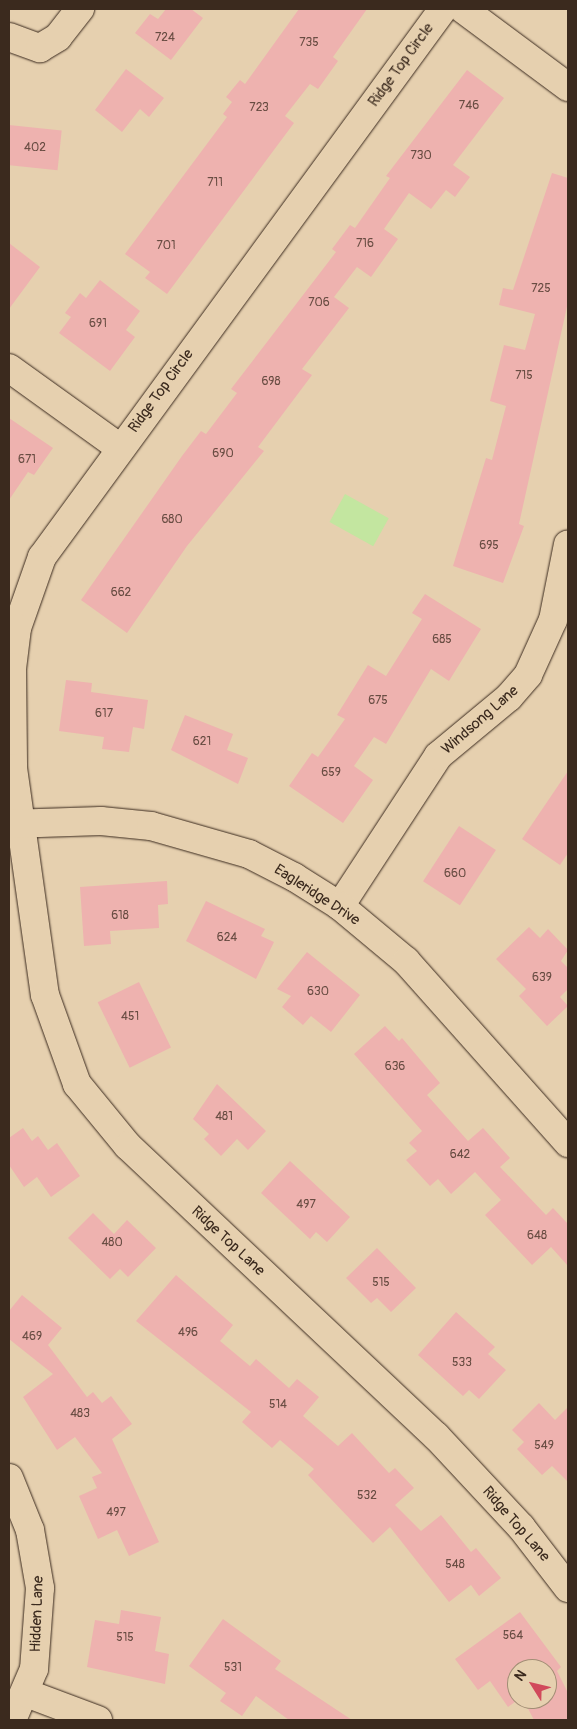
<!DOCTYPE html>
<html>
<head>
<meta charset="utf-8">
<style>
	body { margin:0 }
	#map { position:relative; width:577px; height:1729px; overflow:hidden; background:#e6d0af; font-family:Pangolin,sans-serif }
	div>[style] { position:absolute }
	.green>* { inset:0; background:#c3e6a0; transform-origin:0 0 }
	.building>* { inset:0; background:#eeb2af; transform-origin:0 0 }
	.roads { filter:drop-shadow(0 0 1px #3b2a1e) drop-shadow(0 0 1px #3b2a1e) }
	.street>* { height:28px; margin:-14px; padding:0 14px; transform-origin:14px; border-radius:14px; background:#e6d0af }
	.secondary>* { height:28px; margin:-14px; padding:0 14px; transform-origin:14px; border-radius:14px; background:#e6d0af }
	span { translate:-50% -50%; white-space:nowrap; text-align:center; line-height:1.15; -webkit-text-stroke:5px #e6d0af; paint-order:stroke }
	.number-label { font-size:12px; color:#684c42 }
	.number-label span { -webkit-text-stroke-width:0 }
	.street-label { font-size:15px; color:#3b2a1e }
	.frame { position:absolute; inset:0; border:10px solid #3b2a1e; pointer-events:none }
	.north { position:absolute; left:507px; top:1659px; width:50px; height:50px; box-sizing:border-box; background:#e6d0af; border:1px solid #a28e75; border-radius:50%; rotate:306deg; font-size:14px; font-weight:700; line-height:20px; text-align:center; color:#3b2a1e }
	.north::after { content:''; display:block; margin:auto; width:18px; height:22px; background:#d1495b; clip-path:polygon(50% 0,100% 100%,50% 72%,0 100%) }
</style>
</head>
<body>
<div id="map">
	<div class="green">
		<div style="left:345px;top:494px;width:50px;height:32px;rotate:29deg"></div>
	</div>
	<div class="building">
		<div style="clip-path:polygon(166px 9px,191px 9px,203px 18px,171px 60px,135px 33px,150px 14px,158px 19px)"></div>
		<div style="clip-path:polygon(299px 9px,367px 9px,333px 57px,338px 61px,318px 89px,310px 84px,285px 116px,294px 123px,167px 294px,145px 278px,150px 272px,125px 254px,227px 117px,223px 114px,232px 102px,226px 97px,240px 80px,245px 84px)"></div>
		<div style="clip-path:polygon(126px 69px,164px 98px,149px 117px,140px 109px,122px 132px,95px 110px)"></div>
		<div style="clip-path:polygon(467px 70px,504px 98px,453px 165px,470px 177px,455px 197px,446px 190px,431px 209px,409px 193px,384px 229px,398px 239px,371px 277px,357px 267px,334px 297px,349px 308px,302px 369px,312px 375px,258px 447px,264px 451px,187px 546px,127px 633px,81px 600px,182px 456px,201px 431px,206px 434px,237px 393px,231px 389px,336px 252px,332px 249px,350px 225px,355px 228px,390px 178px,386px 176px)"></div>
		<div style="left:9px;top:125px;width:53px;height:40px;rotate:6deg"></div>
		<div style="clip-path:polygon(552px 173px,568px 178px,568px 302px,519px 524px,524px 526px,503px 583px,453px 566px,486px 458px,492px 460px,506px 406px,490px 401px,504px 345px,525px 350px,535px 314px,499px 305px,503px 288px,513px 290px)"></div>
		<div style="clip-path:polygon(9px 243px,40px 267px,9px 309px)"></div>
		<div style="clip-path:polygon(100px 280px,140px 311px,126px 330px,135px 337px,110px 371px,59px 333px,71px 317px,65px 313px,80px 293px,86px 298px)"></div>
		<div style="clip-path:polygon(9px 418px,53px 448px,34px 475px,28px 472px,9px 500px)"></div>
		<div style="clip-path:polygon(425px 594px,481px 629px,449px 681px,431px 669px,386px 744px,374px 737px,354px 766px,373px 780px,343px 823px,289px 786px,312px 753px,318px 757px,345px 719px,337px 715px,368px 665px,386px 676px,422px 619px,412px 613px)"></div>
		<div style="clip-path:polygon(66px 680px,92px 683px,91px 692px,148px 700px,144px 729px,133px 727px,129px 752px,102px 749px,104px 737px,59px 731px)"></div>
		<div style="clip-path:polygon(185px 715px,233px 734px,227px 750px,248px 758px,238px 784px,171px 750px)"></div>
		<div style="clip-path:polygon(568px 771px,568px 853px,560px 865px,522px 839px)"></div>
		<div style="left:459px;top:826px;width:44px;height:66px;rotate:33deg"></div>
		<div style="clip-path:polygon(167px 881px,168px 904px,158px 905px,159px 928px,110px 931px,111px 944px,84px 946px,80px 887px)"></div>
		<div style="clip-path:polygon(206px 901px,265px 929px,261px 936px,274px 942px,256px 979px,186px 941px)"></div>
		<div style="clip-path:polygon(529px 927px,540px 938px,548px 929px,568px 950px,561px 961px,568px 968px,568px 989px,560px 997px,568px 1006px,547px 1026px,519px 996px,526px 989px,496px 959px)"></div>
		<div style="clip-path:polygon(307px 952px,360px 995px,331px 1032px,311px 1016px,303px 1025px,282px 1007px,291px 996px,277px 989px)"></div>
		<div style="left:139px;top:982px;width:73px;height:46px;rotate:64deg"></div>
		<div style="clip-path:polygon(385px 1026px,399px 1041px,402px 1038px,440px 1083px,427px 1095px,468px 1141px,483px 1128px,510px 1158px,500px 1167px,546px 1215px,553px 1208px,568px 1224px,568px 1266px,551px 1247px,532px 1265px,485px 1215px,501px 1200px,475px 1172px,451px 1194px,438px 1179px,430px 1186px,406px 1160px,417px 1151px,409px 1143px,422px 1131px,354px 1054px)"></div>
		<div style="clip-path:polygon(217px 1084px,266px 1131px,248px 1150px,237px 1139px,221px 1156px,204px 1139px,209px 1134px,193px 1119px)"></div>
		<div style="clip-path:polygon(23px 1128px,32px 1141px,38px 1136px,48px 1150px,57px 1143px,80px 1176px,51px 1197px,37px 1177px,24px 1187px,9px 1165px,9px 1138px)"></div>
		<div style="clip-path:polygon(290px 1161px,350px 1217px,327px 1242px,316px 1232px,310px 1239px,261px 1193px)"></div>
		<div style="clip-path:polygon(93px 1213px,114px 1234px,127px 1220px,156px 1248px,128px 1277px,120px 1269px,110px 1279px,68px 1238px)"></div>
		<div style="clip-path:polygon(377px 1248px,416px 1288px,391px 1312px,377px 1298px,371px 1303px,346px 1278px)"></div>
		<div style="clip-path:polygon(176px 1275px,233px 1325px,220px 1341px,250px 1366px,256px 1359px,289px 1388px,297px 1379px,319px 1397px,303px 1416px,338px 1446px,352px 1433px,389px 1473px,395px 1468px,414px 1488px,395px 1505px,421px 1531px,441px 1515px,471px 1552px,476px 1548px,501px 1578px,479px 1596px,471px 1585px,449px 1602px,390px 1527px,373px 1543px,308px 1475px,314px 1469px,280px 1440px,272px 1448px,242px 1422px,251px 1412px,136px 1321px)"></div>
		<div style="clip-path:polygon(22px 1295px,62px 1328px,48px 1345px,87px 1397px,93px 1392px,102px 1403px,111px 1396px,132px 1424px,112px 1439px,159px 1542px,129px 1556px,117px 1530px,98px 1539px,79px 1496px,97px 1488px,92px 1477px,102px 1473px,75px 1437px,57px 1450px,23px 1397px,53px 1374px,9px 1339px,9px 1311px)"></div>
		<div style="clip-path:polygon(456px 1312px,495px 1347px,488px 1354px,506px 1370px,479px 1399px,469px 1390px,463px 1396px,418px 1355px)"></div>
		<div style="clip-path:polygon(539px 1403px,555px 1420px,568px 1407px,568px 1482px,552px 1466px,542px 1475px,517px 1449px,524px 1442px,512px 1430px)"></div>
		<div style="clip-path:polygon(121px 1610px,161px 1617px,155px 1651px,169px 1654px,165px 1684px,87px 1667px,95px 1620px,119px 1624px)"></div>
		<div style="clip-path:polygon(520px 1612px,561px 1667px,557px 1671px,568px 1693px,568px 1720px,534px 1720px,523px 1699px,547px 1699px,547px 1669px,517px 1669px,519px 1699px,508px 1707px,490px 1681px,478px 1690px,455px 1659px)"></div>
		<div style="clip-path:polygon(223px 1619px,281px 1661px,275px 1669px,352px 1720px,289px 1720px,256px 1696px,242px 1716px,220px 1701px,226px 1693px,189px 1666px)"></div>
	</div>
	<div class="roads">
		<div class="street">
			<div style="left:443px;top:9px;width:679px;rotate:126.19deg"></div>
			<div style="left:42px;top:557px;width:75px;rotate:109.4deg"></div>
			<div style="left:17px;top:628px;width:39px;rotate:97deg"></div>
			<div style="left:12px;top:667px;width:101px;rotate:89.4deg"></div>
			<div style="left:13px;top:768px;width:229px;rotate:82deg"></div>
			<div style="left:45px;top:995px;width:95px;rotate:70.2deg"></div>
			<div style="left:77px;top:1084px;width:80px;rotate:50.6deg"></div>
			<div style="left:128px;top:1146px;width:423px;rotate:43.3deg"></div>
			<div style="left:436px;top:1436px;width:125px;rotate:47deg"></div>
			<div style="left:521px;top:1527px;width:77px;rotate:52.4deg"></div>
			<div style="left:463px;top:9px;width:131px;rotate:36.6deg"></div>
			<div style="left:9px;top:37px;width:33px;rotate:20deg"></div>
			<div style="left:40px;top:48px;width:21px;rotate:-31deg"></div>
			<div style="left:58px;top:37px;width:36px;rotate:-52deg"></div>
			<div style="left:9px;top:368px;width:135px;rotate:35.7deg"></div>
			<div style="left:340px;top:906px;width:179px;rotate:-56.8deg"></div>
			<div style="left:438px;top:756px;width:92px;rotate:-39.7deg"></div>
			<div style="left:509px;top:697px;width:29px;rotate:-49deg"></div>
			<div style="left:528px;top:675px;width:60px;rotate:-65.6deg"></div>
			<div style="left:553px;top:620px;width:77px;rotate:-78.8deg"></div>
			<div style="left:9px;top:1478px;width:56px;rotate:68deg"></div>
			<div style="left:30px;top:1530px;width:59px;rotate:80.2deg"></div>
			<div style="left:40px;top:1588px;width:81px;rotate:94.2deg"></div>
			<div style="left:34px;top:1669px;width:56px;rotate:113.3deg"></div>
			<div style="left:26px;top:1693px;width:77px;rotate:20.6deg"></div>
		</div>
		<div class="secondary">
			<div style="left:9px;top:824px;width:92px;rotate:-1.9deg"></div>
			<div style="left:101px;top:821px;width:50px;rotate:5.7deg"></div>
			<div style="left:151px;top:826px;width:102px;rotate:15.9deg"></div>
			<div style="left:249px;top:854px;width:51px;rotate:27.1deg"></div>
			<div style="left:294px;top:877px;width:54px;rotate:32.2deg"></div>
			<div style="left:340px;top:906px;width:86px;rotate:39.8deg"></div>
			<div style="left:406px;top:961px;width:244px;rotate:48.3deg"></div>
		</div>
	</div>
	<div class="number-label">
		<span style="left:165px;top:38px">724</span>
		<span style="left:309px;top:43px">735</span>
		<span style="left:469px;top:106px">746</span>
		<span style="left:259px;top:108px">723</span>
		<span style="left:35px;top:148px">402</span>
		<span style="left:421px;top:156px">730</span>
		<span style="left:215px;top:183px">711</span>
		<span style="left:365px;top:244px">716</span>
		<span style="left:166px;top:246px">701</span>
		<span style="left:541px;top:289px">725</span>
		<span style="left:319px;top:303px">706</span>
		<span style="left:98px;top:324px">691</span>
		<span style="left:524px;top:376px">715</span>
		<span style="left:271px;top:382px">698</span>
		<span style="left:223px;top:454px">690</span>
		<span style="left:27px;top:460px">671</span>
		<span style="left:172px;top:520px">680</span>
		<span style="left:489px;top:546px">695</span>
		<span style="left:121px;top:593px">662</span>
		<span style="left:442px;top:640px">685</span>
		<span style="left:378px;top:701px">675</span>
		<span style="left:104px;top:714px">617</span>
		<span style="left:202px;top:742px">621</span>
		<span style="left:331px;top:773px">659</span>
		<span style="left:455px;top:874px">660</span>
		<span style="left:120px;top:916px">618</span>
		<span style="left:227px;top:938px">624</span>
		<span style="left:542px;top:978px">639</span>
		<span style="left:318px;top:992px">630</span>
		<span style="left:130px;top:1017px">451</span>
		<span style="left:395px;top:1067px">636</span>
		<span style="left:224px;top:1117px">481</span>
		<span style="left:460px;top:1155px">642</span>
		<span style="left:306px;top:1205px">497</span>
		<span style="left:537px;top:1236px">648</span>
		<span style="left:112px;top:1243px">480</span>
		<span style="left:381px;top:1283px">515</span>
		<span style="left:188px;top:1333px">496</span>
		<span style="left:32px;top:1337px">469</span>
		<span style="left:462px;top:1363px">533</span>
		<span style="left:278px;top:1405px">514</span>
		<span style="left:80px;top:1414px">483</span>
		<span style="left:544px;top:1446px">549</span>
		<span style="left:367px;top:1496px">532</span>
		<span style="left:116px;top:1513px">497</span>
		<span style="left:455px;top:1565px">548</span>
		<span style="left:513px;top:1636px">564</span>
		<span style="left:125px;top:1638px">515</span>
		<span style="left:233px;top:1668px">531</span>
	</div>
	<div class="street-label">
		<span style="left:401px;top:65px;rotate:-54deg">Ridge Top Circle</span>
		<span style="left:161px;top:391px;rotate:-54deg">Ridge Top Circle</span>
		<span style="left:480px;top:720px;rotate:-41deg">Windsong Lane</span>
		<span style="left:317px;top:895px;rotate:33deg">Eagleridge Drive</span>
		<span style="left:228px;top:1241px;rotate:43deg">Ridge Top Lane</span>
		<span style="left:516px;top:1524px;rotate:49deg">Ridge Top Lane</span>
		<span style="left:37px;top:1614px;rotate:-88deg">Hidden Lane</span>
	</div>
	<div class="frame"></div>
	<div class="north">N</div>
</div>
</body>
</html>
